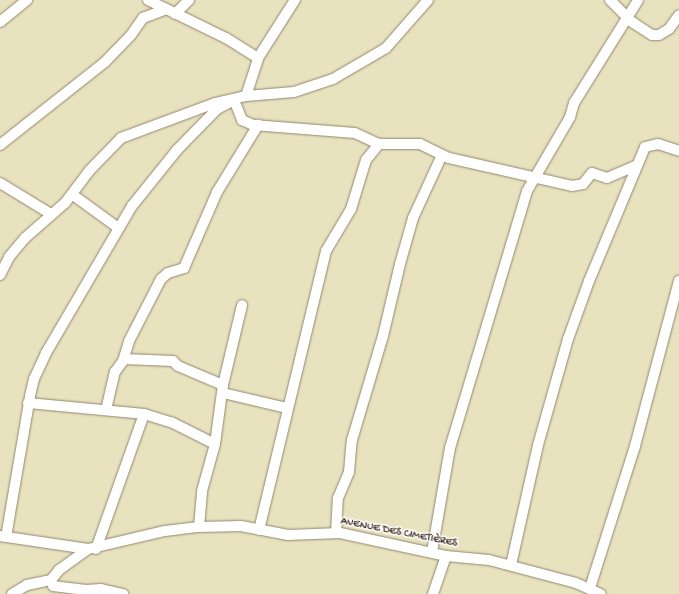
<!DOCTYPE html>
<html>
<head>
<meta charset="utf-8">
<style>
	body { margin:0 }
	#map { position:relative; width:679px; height:594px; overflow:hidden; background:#e9e2bf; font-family:"Gochi Hand",sans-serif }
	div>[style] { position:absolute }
	.roads { filter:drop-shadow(0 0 1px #92866e) drop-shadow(0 0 1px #92866e) }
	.minor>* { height:10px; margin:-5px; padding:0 5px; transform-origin:5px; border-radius:5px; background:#fff }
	span { translate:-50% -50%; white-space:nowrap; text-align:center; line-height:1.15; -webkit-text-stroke:3px #fff; paint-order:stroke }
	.street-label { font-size:11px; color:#3b2a1e }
</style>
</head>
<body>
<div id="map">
	<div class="roads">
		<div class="minor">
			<div style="left:148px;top:0;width:87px;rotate:26deg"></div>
			<div style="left:226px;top:38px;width:38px;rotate:32deg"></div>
			<div style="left:610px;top:0;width:31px;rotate:45deg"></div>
			<div style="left:632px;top:22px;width:24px;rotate:33deg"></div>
			<div style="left:652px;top:35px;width:7px"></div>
			<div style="left:659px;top:35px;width:12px;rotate:-31deg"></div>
			<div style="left:669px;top:29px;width:17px;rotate:-54deg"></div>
			<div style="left:175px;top:14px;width:20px;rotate:-45deg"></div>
			<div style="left:0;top:22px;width:35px;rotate:-39deg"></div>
			<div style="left:246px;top:96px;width:40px;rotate:-72deg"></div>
			<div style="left:258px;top:58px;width:69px;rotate:-57.5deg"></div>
			<div style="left:0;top:145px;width:134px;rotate:-38.3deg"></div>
			<div style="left:105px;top:62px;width:37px;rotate:-46deg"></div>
			<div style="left:131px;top:35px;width:21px;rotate:-55deg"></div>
			<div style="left:143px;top:18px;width:25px;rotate:-21deg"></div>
			<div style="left:0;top:183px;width:60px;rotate:31.3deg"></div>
			<div style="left:73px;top:195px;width:54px;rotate:36deg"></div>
			<div style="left:0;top:275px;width:20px;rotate:-63deg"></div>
			<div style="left:9px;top:257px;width:25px;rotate:-50deg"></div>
			<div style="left:25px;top:238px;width:53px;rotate:-41.2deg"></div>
			<div style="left:65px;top:203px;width:41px;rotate:-52.9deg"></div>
			<div style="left:90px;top:170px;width:45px;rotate:-45.9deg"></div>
			<div style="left:121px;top:138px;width:100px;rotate:-20.4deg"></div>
			<div style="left:215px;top:103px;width:32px;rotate:-13deg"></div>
			<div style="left:246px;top:96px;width:48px;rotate:-4.8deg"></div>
			<div style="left:294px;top:92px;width:41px;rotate:-18.4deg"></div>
			<div style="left:333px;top:79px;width:61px;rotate:-30.3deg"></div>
			<div style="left:386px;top:48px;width:64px;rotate:-48.8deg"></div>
			<div style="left:124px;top:359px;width:49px;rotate:2.3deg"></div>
			<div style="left:173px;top:361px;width:7px;rotate:45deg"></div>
			<div style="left:178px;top:366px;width:49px;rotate:22.9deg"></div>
			<div style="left:223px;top:393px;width:66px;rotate:13.2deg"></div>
			<div style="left:28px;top:403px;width:117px;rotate:5.4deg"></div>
			<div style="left:144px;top:414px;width:28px;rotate:17deg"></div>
			<div style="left:171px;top:422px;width:49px;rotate:26.6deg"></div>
			<div style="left:106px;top:410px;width:39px;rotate:-77deg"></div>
			<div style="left:115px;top:372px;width:14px;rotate:-54deg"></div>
			<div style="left:123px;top:361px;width:21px;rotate:-73deg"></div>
			<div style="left:129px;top:341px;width:70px;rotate:-62.7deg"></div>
			<div style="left:161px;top:279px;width:9px;rotate:-41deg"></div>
			<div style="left:168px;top:273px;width:17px;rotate:-17deg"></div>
			<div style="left:184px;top:268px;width:83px;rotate:-66.5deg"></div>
			<div style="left:217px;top:192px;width:79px;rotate:-58.5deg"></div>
			<div style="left:199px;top:527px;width:36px;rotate:-85deg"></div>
			<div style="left:202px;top:491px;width:49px;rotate:-74.5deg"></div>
			<div style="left:215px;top:444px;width:60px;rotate:-82.3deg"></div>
			<div style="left:223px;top:385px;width:82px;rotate:-76.6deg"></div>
			<div style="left:259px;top:530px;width:287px;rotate:-76.5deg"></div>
			<div style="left:326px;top:251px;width:49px;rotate:-59.2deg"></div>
			<div style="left:351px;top:209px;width:51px;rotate:-73deg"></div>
			<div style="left:366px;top:160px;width:21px;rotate:-51deg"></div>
			<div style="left:336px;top:533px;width:35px;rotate:-87deg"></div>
			<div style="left:338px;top:498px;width:28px;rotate:-67deg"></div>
			<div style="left:349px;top:472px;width:32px;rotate:-85deg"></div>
			<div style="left:352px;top:440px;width:109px;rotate:-73.4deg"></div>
			<div style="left:383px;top:336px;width:74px;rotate:-76.7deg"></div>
			<div style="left:400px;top:264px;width:48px;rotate:-74.2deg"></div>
			<div style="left:413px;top:218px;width:69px;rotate:-65.3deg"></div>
			<div style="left:0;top:536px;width:89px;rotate:8.4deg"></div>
			<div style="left:88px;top:549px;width:79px;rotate:-13.2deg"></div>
			<div style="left:165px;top:531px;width:34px;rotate:-7deg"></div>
			<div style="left:199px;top:527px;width:42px;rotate:-1.4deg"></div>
			<div style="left:241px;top:526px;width:48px;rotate:10.8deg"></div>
			<div style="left:288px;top:535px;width:52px;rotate:-2.2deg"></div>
			<div style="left:340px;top:533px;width:108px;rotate:12.2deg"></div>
			<div style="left:446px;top:556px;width:43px;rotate:5.3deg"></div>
			<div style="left:489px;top:560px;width:90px;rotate:14.8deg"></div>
			<div style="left:576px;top:583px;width:27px;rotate:24deg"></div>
			<div style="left:6px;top:537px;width:143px;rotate:-80.3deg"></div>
			<div style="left:30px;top:396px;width:17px;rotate:-77deg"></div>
			<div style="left:34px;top:379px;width:29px;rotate:-65deg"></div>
			<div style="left:46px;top:353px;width:170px;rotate:-59.7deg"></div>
			<div style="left:132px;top:206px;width:72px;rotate:-51.2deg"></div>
			<div style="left:177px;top:150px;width:57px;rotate:-45.7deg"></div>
			<div style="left:217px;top:109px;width:19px;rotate:-28deg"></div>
			<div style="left:234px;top:100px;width:22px;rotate:68deg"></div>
			<div style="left:242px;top:120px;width:12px;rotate:24deg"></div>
			<div style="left:253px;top:125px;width:102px;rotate:4.5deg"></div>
			<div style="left:355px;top:133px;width:26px;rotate:25deg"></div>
			<div style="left:379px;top:144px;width:41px"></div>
			<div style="left:420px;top:144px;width:32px;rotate:26deg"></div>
			<div style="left:449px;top:158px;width:126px;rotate:12.8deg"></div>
			<div style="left:572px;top:186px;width:11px;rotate:-10deg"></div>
			<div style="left:583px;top:184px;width:14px;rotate:-51deg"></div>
			<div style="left:592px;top:173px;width:16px;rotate:18deg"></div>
			<div style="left:607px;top:178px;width:33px;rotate:-23deg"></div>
			<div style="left:96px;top:549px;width:143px;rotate:-70.4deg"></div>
			<div style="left:432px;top:552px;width:106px;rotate:-80.2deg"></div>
			<div style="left:450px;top:448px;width:268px;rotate:-73.3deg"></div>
			<div style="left:527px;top:191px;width:86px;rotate:-59.8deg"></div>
			<div style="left:570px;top:117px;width:15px;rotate:-74deg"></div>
			<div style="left:574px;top:103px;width:121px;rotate:-58.1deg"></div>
			<div style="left:511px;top:565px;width:123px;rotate:-77.3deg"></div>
			<div style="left:538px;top:445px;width:110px;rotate:-74.2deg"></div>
			<div style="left:568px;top:339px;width:62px;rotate:-70.1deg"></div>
			<div style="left:589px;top:281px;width:145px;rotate:-67.3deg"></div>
			<div style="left:645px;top:147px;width:13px;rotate:-13deg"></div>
			<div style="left:658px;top:144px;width:22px;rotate:18deg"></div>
			<div style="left:53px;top:586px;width:33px;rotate:7deg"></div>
			<div style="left:86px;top:590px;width:15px;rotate:-4deg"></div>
			<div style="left:101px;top:589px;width:23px;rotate:13deg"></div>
			<div style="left:590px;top:588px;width:149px;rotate:-72.4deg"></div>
			<div style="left:635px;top:446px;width:171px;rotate:-75.1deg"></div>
			<div style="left:12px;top:594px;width:17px;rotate:-31deg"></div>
			<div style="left:27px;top:585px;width:25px;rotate:-12deg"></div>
			<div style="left:51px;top:580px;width:13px;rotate:-51deg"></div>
			<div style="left:59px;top:570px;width:36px;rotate:-36deg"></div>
			<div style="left:433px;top:594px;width:40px;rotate:-71.1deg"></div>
		</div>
	</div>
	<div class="street-label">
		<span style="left:399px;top:533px;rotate:11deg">AVENUE DES CIMETIÈRES</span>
	</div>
</div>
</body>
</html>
